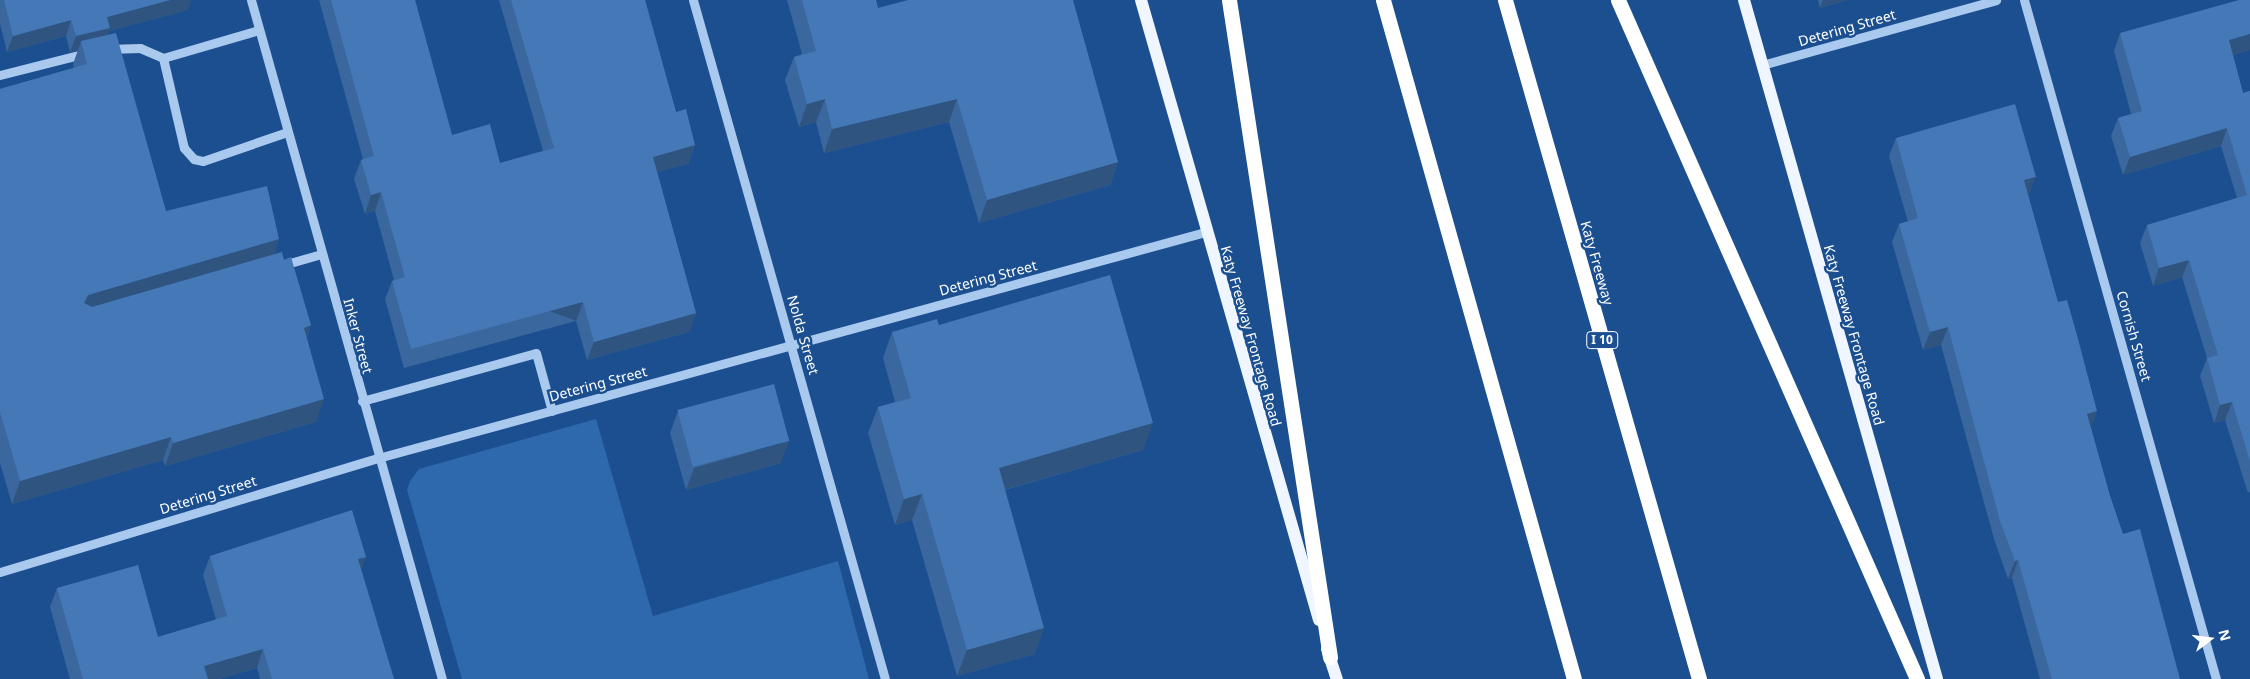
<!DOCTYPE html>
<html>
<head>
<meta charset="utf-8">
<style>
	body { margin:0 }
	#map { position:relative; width:2250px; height:679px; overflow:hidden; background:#1b4f8f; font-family:"Noto Sans",sans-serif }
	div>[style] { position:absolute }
	.green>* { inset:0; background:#2e69ad }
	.minor>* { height:9px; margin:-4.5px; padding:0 4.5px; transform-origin:4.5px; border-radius:4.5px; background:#a9c9ee }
	.major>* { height:12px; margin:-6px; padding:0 6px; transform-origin:6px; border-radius:6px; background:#f0f6ff }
	.highway>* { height:15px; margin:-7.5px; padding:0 7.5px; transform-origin:7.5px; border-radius:7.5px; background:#fff }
	.wall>* { inset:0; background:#3a679d }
	.shaded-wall>* { inset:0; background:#305480; transform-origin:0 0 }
	.building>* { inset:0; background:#4478b7; transform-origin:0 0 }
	span { translate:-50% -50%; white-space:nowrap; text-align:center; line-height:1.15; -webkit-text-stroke:5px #1b4f8f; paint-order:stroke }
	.shield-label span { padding:1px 4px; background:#1b4f8f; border:1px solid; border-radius:4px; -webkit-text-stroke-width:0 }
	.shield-label { font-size:12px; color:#fff; font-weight:700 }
	.street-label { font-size:14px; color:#fff }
	.north { position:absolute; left:2185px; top:614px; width:50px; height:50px; -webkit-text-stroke:4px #1b4f8f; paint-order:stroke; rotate:75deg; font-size:14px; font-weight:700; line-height:20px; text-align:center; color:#fff }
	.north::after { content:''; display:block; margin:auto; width:18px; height:22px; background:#fff; clip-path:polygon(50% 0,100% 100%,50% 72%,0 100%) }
</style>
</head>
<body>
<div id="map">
	<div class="green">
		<div style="clip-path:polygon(596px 419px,653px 616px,838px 561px,869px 679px,462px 679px,407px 490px,410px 481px,419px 469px)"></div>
	</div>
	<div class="minor">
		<div style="left:251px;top:0;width:705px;rotate:74.29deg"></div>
		<div style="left:693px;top:0;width:706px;rotate:74.21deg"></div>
		<div style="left:2024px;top:0;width:706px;rotate:74.21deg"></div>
		<div style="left:108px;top:49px;width:32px;rotate:-2deg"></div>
		<div style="left:140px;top:48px;width:25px;rotate:23deg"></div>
		<div style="left:163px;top:58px;width:100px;rotate:-16.3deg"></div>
		<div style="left:163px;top:58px;width:92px;rotate:76.9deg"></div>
		<div style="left:184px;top:148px;width:15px;rotate:48deg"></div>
		<div style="left:194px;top:159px;width:9px;rotate:13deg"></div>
		<div style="left:203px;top:161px;width:89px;rotate:-19deg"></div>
		<div style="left:1762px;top:65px;width:243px;rotate:-15.5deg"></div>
		<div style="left:0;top:75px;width:89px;rotate:-14.3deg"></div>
		<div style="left:283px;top:265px;width:40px;rotate:-16deg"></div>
		<div style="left:362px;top:401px;width:180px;rotate:-15.4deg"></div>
		<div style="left:536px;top:353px;width:60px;rotate:74.6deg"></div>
		<div style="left:0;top:572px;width:395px;rotate:-16.8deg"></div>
		<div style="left:378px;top:458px;width:857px;rotate:-15.28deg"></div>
	</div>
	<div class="major">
		<div style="left:1141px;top:0;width:645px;rotate:73.98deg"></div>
		<div style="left:1744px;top:0;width:706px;rotate:74.13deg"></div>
		<div style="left:1327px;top:649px;width:32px;rotate:72deg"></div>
	</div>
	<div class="highway">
		<div style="left:1229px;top:0;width:665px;rotate:81.26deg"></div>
		<div style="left:1383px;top:0;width:705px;rotate:74.29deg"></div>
		<div style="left:1505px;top:0;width:706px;rotate:74.05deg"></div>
		<div style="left:1618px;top:0;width:742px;rotate:66.23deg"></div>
	</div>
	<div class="wall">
		<div style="clip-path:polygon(0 0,191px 0,188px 10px,109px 31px,107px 35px,166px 211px,279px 239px,274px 254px,284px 260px,311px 325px,307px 338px,316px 422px,165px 466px,163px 460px,12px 504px,0 463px,0 89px,74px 68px,73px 64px,78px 50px,70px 52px,66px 36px,7px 52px,0 24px)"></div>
		<div style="clip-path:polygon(319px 0,415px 0,452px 135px,500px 163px,543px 151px,499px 0,645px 0,676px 112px,695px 145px,688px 164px,657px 172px,696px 313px,689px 332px,587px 360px,576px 321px,404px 368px,385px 299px,392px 281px,394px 280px,375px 211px,365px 214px,354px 179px,361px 160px,363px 159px)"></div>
		<div style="clip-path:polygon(787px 0,876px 0,878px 8px,1118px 162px,1110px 185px,979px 223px,949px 122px,824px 153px,816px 122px,799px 127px,785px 80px,794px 57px,802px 54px)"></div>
		<div style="clip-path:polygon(1818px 0,1848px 0,1820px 8px)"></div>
		<div style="clip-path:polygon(2120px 33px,2250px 50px,2233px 55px,2243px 93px,2250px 91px,2250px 492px,2248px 493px,2225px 420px,2214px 423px,2200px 376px,2207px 358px,2182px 277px,2153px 286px,2140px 243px,2147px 225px,2237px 198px,2221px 146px,2123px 175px,2111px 136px,2118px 118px,2131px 114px,2114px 51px)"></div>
		<div style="clip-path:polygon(1896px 138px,2029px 195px,2028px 195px,2091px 428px,2110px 496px,2123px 534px,2180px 679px,2040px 679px,2012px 578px,2008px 579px,1994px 539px,1941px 345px,1923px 350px,1892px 242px,1899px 224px,1908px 222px,1889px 156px)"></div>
		<div style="clip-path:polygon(939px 325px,1143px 450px,1005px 490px,1035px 654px,957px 676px,912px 520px,895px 525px,868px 433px,878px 407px,895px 402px,883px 358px,892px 332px)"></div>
		<div style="clip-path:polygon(678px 411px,781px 463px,686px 490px,670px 433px)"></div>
		<div style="clip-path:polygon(210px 556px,366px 557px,361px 569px,394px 679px,260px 679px,257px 668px,219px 679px,70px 679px,50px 607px,57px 588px,158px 637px,216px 620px,203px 575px)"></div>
	</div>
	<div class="shaded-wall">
		<div style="clip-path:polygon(170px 0,191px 0,188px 10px,109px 31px,104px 44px,81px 41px,78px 50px,70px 52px,76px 36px,107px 17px)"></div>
		<div style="clip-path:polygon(1823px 0,1848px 0,1820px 8px)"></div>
		<div style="clip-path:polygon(71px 20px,66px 36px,7px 52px,13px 36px)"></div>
		<div style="clip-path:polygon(2250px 34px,2250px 50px,2222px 58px,2229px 40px)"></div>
		<div style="clip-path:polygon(825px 99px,816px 122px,799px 127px,807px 104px)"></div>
		<div style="clip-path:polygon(957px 99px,949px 122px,824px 153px,832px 129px)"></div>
		<div style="clip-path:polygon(2227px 128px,2221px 146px,2123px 175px,2130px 157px)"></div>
		<div style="clip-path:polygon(695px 145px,688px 164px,646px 175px,653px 157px)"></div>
		<div style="clip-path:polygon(1118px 162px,1110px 185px,979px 223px,987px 200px)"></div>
		<div style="clip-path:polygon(2036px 177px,2029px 195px,2017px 198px,2024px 180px)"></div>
		<div style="clip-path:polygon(381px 192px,375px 211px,365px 214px,371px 195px)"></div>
		<div style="clip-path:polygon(279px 239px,271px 262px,80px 318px,84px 303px,88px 295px)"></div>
		<div style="clip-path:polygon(2189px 260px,2182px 277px,2153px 286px,2159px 268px)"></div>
		<div style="left:583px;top:302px;width:20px;height:178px;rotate:110deg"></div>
		<div style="clip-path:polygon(696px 313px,689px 332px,587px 360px,594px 342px)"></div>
		<div style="clip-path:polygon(311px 325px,303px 348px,304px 328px)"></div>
		<div style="clip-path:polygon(1948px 327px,1941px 345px,1923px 350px,1930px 332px)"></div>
		<div style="clip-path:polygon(324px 399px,316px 422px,165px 466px,173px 443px)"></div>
		<div style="clip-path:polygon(2232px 402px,2225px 420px,2214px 423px,2220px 405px)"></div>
		<div style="clip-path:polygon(2097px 411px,2091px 429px,2087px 414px)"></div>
		<div style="clip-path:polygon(1153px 423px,1143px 450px,989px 494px,999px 468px)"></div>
		<div style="clip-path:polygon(171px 437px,163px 460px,12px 504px,20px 481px)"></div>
		<div style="clip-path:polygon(789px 441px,781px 463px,686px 490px,694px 468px)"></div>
		<div style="clip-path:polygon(922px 494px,912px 520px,895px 525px,904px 499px)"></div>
		<div style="clip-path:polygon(366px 557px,359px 576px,358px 559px)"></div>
		<div style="clip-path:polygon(2018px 560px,2012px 578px,2008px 579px,2015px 561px)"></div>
		<div style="clip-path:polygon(1044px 628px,1035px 654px,957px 676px,967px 650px)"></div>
		<div style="clip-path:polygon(263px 649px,257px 668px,219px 679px,200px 679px,204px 666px)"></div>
	</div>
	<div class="building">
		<div style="clip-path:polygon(4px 0,170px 0,107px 17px,110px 28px,76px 36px,71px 20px,13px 36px)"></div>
		<div style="clip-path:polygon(331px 0,415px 0,452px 135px,490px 124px,500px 163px,554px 148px,511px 0,645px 0,676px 112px,686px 109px,695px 145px,653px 157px,696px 313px,594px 342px,583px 302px,411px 349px,392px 281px,405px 277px,381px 192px,371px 195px,361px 160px,374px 156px)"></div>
		<div style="clip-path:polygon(802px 0,876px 0,878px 8px,908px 0,1073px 0,1118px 162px,987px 200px,957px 99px,832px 129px,825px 99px,807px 104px,794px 57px,816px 51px)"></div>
		<div style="clip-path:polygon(2239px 0,2250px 0,2250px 34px,2229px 40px,2243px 93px,2250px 91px,2250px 461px,2232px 402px,2220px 405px,2207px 358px,2218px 355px,2189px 260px,2159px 268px,2147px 225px,2247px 195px,2227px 128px,2130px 157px,2118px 118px,2142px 111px,2120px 33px)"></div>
		<div style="clip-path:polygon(116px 33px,166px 211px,267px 186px,279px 239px,88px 295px,84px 303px,92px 307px,282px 252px,284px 260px,291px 257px,311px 325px,304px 328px,324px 399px,173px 443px,171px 437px,20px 481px,0 412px,0 89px,87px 64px,81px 41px)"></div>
		<div style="clip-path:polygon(2015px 104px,2036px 177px,2024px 180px,2058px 302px,2067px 300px,2077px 335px,2097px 411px,2087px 414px,2110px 496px,2123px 534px,2140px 529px,2180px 679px,2052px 679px,2018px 560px,2015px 561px,2000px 521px,1948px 327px,1930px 332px,1899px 224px,1918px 218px,1896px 138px)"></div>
		<div style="clip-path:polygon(1110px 275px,1153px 423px,999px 468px,1044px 628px,967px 650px,922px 494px,904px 499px,878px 407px,911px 398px,892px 332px,937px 319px,939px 325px)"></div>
		<div style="left:774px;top:384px;width:59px;height:100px;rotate:75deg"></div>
		<div style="clip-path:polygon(352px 510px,366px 557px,358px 559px,394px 679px,272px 679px,263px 649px,204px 666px,208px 679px,83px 679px,57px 588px,138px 565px,158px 637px,227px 616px,210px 556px)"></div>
	</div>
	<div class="shield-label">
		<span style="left:1602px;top:340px">I 10</span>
	</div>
	<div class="street-label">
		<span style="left:1847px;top:28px;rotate:-16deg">Detering Street</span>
		<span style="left:1597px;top:263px;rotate:74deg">Katy Freeway</span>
		<span style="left:988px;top:278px;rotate:-15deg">Detering Street</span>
		<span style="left:803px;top:335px;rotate:74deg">Nolda Street</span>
		<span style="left:1854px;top:335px;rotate:74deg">Katy Freeway Frontage Road</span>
		<span style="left:358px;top:336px;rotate:75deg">Inker Street</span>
		<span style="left:1251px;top:336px;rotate:74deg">Katy Freeway Frontage Road</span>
		<span style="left:2134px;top:336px;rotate:74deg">Cornish Street</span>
		<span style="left:598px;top:384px;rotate:-15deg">Detering Street</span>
		<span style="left:208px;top:495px;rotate:-17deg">Detering Street</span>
	</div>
	<div class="north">N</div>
</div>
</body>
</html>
